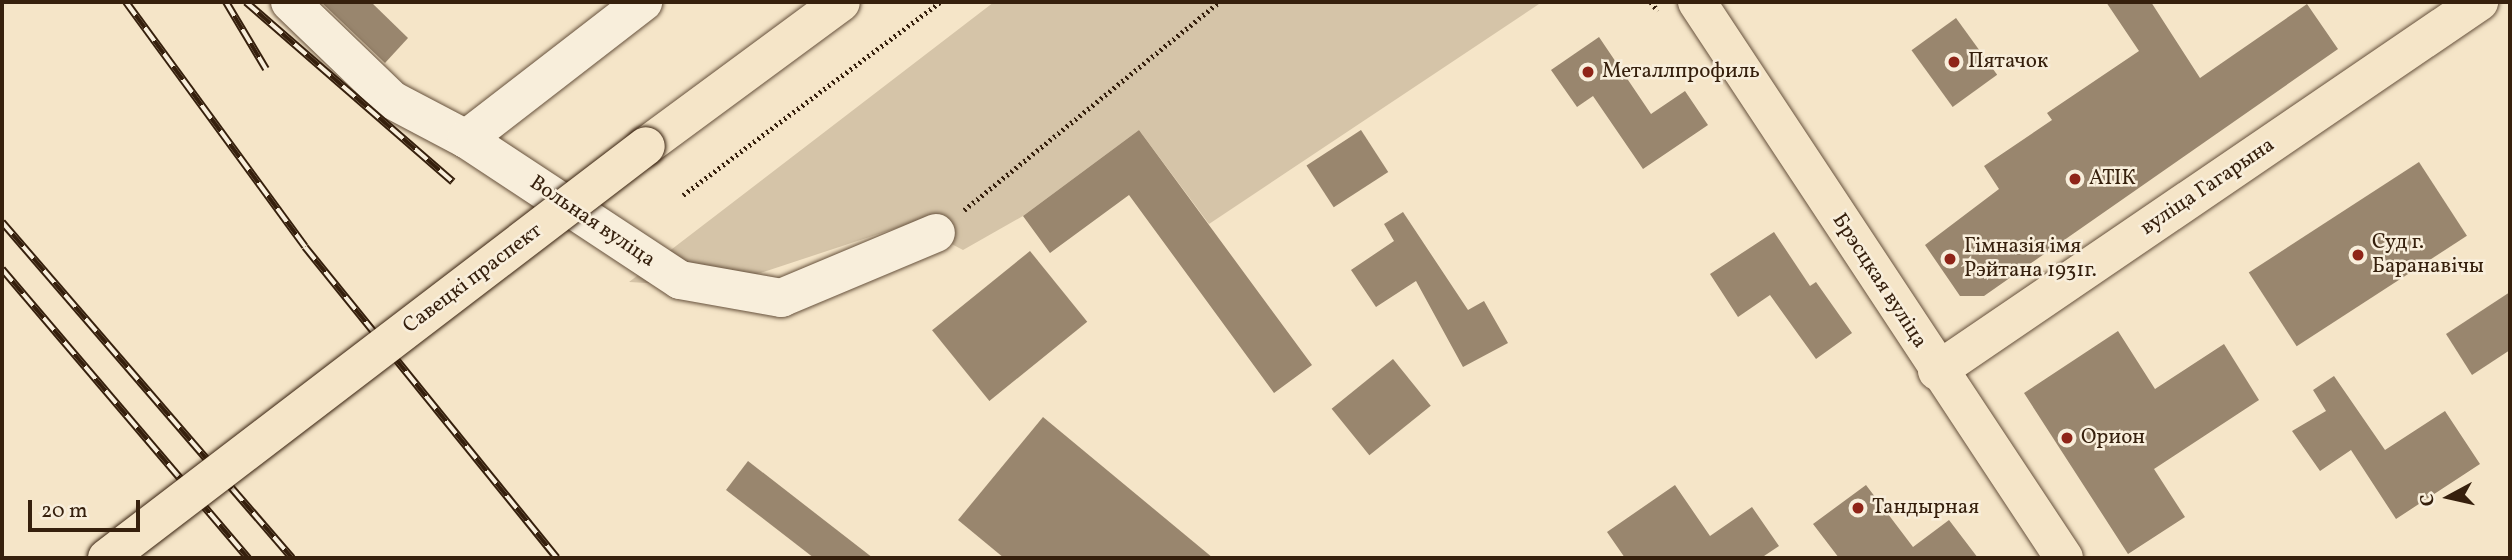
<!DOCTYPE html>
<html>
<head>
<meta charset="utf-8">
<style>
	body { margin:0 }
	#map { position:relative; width:2512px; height:560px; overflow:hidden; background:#f5e5c8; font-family:Vollkorn,serif }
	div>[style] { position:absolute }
	.green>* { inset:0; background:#d5c4a8 }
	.building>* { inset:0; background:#99866e; transform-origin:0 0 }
	.path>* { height:4.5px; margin-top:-2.25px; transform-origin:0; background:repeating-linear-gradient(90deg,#36200d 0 2px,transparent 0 5.5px) }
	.roads { filter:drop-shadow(0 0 2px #66513c) drop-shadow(0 0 2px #66513c) }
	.minor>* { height:38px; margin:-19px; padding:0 19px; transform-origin:19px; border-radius:19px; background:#f8eedb }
	.major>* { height:38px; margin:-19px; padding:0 19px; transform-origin:19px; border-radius:19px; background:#f5e5c8 }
	.rail>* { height:8px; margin-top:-4px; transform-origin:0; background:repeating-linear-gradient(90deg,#f8eedb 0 16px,#36200d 0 32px); box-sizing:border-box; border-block:2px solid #36200d }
	.bridges { filter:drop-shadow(0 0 2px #36200d) drop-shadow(0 0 2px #36200d) }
	.major-bridge>* { height:38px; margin:-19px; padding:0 19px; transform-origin:19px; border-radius:19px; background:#f5e5c8 }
	.dots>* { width:19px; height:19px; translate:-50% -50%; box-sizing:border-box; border:4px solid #f8eedb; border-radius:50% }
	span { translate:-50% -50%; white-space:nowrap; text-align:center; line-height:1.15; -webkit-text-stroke:5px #f8eedb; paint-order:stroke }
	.poi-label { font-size:21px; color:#36200d }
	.left { translate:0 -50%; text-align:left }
	.street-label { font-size:21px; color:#36200d }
	.frame { position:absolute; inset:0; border:4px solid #36200d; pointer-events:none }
	.north { position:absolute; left:2414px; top:462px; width:70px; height:70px; -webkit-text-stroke:5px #f8eedb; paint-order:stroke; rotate:262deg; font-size:19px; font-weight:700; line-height:28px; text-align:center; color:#36200d }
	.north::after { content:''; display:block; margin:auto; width:24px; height:32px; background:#36200d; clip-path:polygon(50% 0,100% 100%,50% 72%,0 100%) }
	.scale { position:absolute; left:28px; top:500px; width:112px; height:32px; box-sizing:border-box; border:4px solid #36200d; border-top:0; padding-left:9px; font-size:21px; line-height:24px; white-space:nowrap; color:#36200d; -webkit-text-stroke:5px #f8eedb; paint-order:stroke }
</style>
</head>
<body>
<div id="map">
	<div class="green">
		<div style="clip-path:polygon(994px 2px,1542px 2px,1209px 224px,1139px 130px,1023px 216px,963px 250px,912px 223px,718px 287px,629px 282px)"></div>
	</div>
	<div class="building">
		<div style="clip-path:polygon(321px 2px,371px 2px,408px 38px,385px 63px)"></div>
		<div style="clip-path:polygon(2106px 2px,2151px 2px,2200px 78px,2307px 4px,2338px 49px,1984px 296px,1960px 296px,1925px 245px,1999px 189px,1984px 166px,2052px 120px,2047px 113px,2139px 51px)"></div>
		<div style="left:1956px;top:18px;width:70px;height:55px;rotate:54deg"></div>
		<div style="clip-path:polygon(1599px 37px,1651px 114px,1685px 91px,1708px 125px,1643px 169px,1593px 96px,1577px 107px,1551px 70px)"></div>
		<div style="clip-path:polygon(1139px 130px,1312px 365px,1274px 393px,1129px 195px,1050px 253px,1023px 216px)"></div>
		<div style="left:1361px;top:130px;width:50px;height:65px;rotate:57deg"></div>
		<div style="left:2419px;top:162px;width:88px;height:203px;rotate:57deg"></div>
		<div style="clip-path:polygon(1403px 212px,1468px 310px,1484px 301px,1508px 343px,1463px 367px,1416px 281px,1376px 307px,1351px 270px,1394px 241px,1384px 224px)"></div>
		<div style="clip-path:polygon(1774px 232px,1810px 286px,1816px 282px,1852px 333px,1816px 359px,1770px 295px,1738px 317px,1710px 274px)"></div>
		<div style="left:1030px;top:251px;width:91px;height:126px;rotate:51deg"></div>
		<div style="clip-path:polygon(2510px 292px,2510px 350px,2472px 375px,2446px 334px)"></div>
		<div style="clip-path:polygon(2118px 331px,2155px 389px,2224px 344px,2259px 400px,2154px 469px,2185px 517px,2128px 554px,2024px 393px)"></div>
		<div style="left:1393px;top:359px;width:60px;height:79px;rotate:51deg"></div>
		<div style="clip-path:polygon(2334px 376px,2385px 450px,2445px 411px,2480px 464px,2396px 519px,2351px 450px,2320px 471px,2292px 431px,2326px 411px,2313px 390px)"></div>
		<div style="clip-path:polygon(1043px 417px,1213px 558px,1004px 558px,958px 520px)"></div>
		<div style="clip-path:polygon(748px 461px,873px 558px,814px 558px,726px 490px)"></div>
		<div style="clip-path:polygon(1675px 485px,1710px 536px,1752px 507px,1779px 546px,1761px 558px,1625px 558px,1607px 532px)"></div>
		<div style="clip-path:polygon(1866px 485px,1913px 547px,1949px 520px,1978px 558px,1839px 558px,1813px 524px)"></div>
	</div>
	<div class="path">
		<div style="left:1651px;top:2px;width:11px;rotate:52deg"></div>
		<div style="left:683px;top:195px;width:321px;rotate:-36.9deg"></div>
		<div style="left:964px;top:210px;width:329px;rotate:-39.2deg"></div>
	</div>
	<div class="roads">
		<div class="minor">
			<div style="left:290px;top:2px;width:141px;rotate:43.9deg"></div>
			<div style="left:392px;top:100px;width:84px;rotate:27.8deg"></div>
			<div style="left:466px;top:139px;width:256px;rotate:33.4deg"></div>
			<div style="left:680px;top:280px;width:103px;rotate:10.1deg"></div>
			<div style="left:781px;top:298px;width:168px;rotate:-22.8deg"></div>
			<div style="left:466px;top:139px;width:224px;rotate:-37.7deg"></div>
		</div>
		<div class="major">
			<div style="left:1697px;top:2px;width:666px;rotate:56.57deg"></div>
			<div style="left:646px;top:146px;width:242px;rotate:-36.4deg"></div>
			<div style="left:1937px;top:371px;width:656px;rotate:-34.25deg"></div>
		</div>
	</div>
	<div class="rail">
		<div style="left:126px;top:2px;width:303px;rotate:53.8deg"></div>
		<div style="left:305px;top:247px;width:400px;rotate:51deg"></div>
		<div style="left:226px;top:2px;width:78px;rotate:59.2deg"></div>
		<div style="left:246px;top:2px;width:274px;rotate:41deg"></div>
		<div style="left:2px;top:222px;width:444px;rotate:49.2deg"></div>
		<div style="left:2px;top:269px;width:380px;rotate:49.6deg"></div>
	</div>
	<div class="bridges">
		<div class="major-bridge">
			<div style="left:107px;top:558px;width:678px;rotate:-37.39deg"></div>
		</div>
	</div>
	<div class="dots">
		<div style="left:1954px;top:62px;background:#8f2418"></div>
		<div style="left:1588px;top:72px;background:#8f2418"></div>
		<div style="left:2075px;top:179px;background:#8f2418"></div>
		<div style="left:2358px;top:255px;background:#8f2418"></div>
		<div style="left:1950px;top:259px;background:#8f2418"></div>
		<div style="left:2067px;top:438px;background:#8f2418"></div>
		<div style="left:1858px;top:508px;background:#8f2418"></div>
	</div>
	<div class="poi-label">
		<span class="left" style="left:1968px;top:62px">Пятачок</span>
		<span class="left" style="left:1602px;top:72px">Металлпрофиль</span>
		<span class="left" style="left:2089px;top:179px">АТІК</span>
		<span class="left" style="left:2372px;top:255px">Суд г.<br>Баранавічы</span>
		<span class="left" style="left:1964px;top:259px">Гімназія імя<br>Рэйтана 1931г.</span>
		<span class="left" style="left:2081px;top:438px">Орион</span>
		<span class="left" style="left:1872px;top:508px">Тандырная</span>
	</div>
	<div class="street-label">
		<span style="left:2208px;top:187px;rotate:-34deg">вуліца Гагарына</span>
		<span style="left:592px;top:222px;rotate:34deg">Вольная вуліца</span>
		<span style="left:473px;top:279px;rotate:-37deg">Савецкі праспект</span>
		<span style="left:1879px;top:281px;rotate:57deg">Брэсцкая вуліца</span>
	</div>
	<div class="frame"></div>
	<div class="north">С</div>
	<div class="scale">20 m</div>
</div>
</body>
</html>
